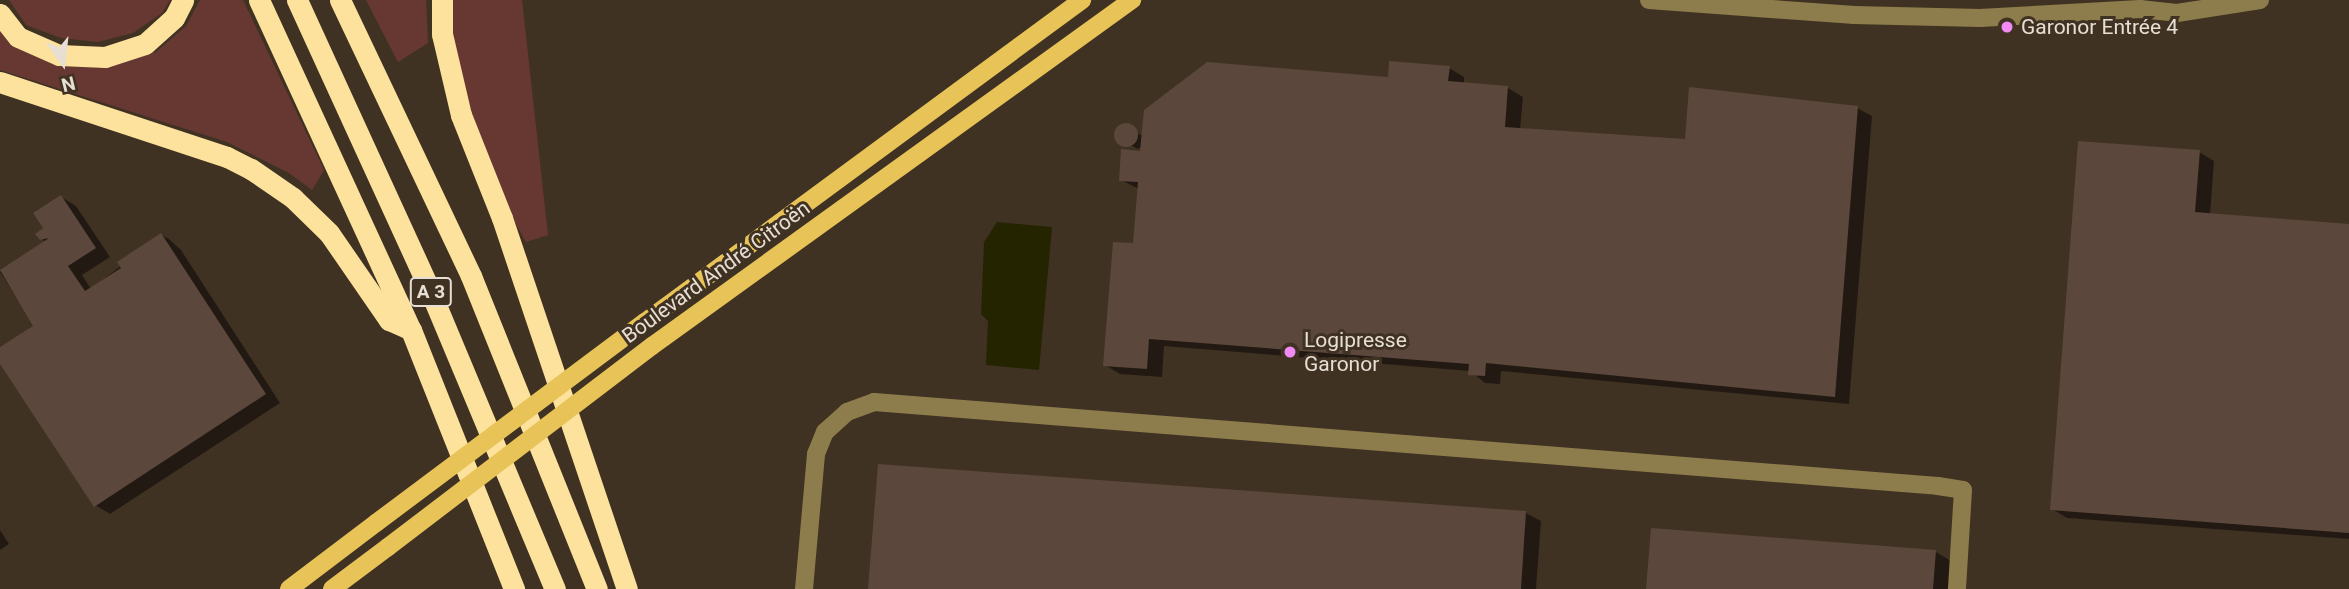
<!DOCTYPE html>
<html>
<head>
<meta charset="utf-8">
<style>
	body { margin:0 }
	#map { position:relative; width:2349px; height:589px; overflow:hidden; background:#403222; font-family:Roboto,sans-serif }
	div>[style] { position:absolute }
	.green>* { inset:0; background:#673832 }
	.water>* { inset:0; background:#242400 }
	.shadow>* { inset:0; background:#0007 }
	.building>* { inset:0; background:#5b473c }
	.round { border-radius:50% }
	.minor>* { height:18px; margin:-9px; padding:0 9px; transform-origin:9px; border-radius:9px; background:#8e7d4c }
	.major>* { height:18px; margin:-9px; padding:0 9px; transform-origin:9px; border-radius:9px; background:#e8c458 }
	.highway>* { height:21px; margin:-10.5px; padding:0 10.5px; transform-origin:10.5px; border-radius:10.5px; background:#fce29c }
	.major-bridge>* { height:18px; margin:-9px; padding:0 9px; transform-origin:9px; border-radius:9px; background:#e8c458 }
	.dots>* { width:19px; height:19px; translate:-50% -50%; box-sizing:border-box; border:4px solid #403222; border-radius:50% }
	span { translate:-50% -50%; white-space:nowrap; text-align:center; line-height:1.15; -webkit-text-stroke:6px #403222; paint-order:stroke }
	.shield-label span { padding:2px 5px; background:#403222; border:2px solid; border-radius:5px; -webkit-text-stroke-width:0 }
	.shield-label { font-size:19px; color:#e7ded4; font-weight:700 }
	.poi-label { font-size:21px; color:#e7ded4 }
	.left { translate:0 -50%; text-align:left }
	.street-label { font-size:21px; color:#e7ded4 }
	.north { position:absolute; left:28px; top:28px; width:70px; height:70px; -webkit-text-stroke:5px #403222; paint-order:stroke; rotate:166deg; font-size:19px; font-weight:700; line-height:28px; text-align:center; color:#e7ded4 }
	.north::after { content:''; display:block; margin:auto; width:24px; height:32px; background:#e7ded4; clip-path:polygon(50% 0,100% 100%,50% 72%,0 100%) }
</style>
</head>
<body>
<div id="map">
	<div class="green">
		<div style="clip-path:polygon(9px 0,170px 0,162px 13px,133px 33px,98px 42px,61px 38px,26px 25px)"></div>
		<div style="clip-path:polygon(200px 0,243px 0,324px 170px,312px 190px,289px 173px,227px 142px,0 70px,0 29px,15px 46px,60px 66px,104px 68px,156px 52px,186px 26px)"></div>
		<div style="clip-path:polygon(366px 0,426px 0,428px 43px,398px 62px)"></div>
		<div style="clip-path:polygon(452px 0,522px 0,548px 235px,526px 242px,513px 219px,471px 115px,452px 36px)"></div>
	</div>
	<div class="water">
		<div style="clip-path:polygon(997px 222px,1052px 227px,1039px 370px,986px 365px,988px 321px,981px 314px,984px 242px)"></div>
	</div>
	<div class="shadow">
		<div style="clip-path:polygon(1449px 68px,1464px 77px,1464px 84px,1508px 88px,1523px 97px,1520px 130px,1687px 141px,1857px 108px,1872px 116px,1849px 404px,1501px 371px,1500px 384px,1485px 383px,1470px 371px,1164px 346px,1162px 377px,1120px 374px,1105px 365px,1134px 245px,1139px 189px,1121px 180px,1144px 153px,1143px 146px,1138px 149px,1117px 138px,1123px 126px,1143px 136px)"></div>
		<div style="clip-path:polygon(2199px 152px,2214px 161px,2210px 215px,2349px 225px,2349px 539px,2067px 518px,2052px 509px)"></div>
		<div style="clip-path:polygon(61px 197px,76px 206px,110px 257px,82px 275px,91px 289px,161px 235px,169px 239px,181px 250px,280px 403px,110px 514px,95px 505px,0 360px,0 349px,35px 326px,0 272px,46px 242px,41px 239px,43px 230px)"></div>
		<div style="clip-path:polygon(1526px 513px,1541px 521px,1536px 589px,870px 589px)"></div>
		<div style="clip-path:polygon(0 530px,9px 544px,0 550px)"></div>
		<div style="clip-path:polygon(1936px 552px,1951px 561px,1949px 589px,1648px 589px)"></div>
	</div>
	<div class="building">
		<div style="clip-path:polygon(1389px 61px,1450px 66px,1448px 81px,1508px 86px,1505px 127px,1685px 139px,1689px 87px,1858px 106px,1835px 397px,1486px 363px,1485px 376px,1468px 375px,1469px 364px,1149px 339px,1147px 369px,1103px 366px,1113px 242px,1133px 243px,1138px 182px,1119px 181px,1121px 149px,1140px 151px,1144px 110px,1207px 62px,1388px 77px)"></div>
		<div class="round" style="left:1114px;top:123px;width:24px;height:24px"></div>
		<div style="clip-path:polygon(2078px 141px,2200px 150px,2195px 212px,2349px 224px,2349px 533px,2050px 510px)"></div>
		<div style="clip-path:polygon(61px 195px,96px 248px,68px 266px,85px 291px,121px 268px,117px 262px,161px 233px,266px 394px,94px 507px,0 364px,0 347px,33px 326px,0 270px,49px 238px,40px 240px,35px 234px,43px 228px,33px 213px)"></div>
		<div style="clip-path:polygon(878px 464px,1526px 511px,1521px 589px,868px 589px)"></div>
		<div style="clip-path:polygon(1651px 528px,1936px 550px,1933px 589px,1646px 589px)"></div>
	</div>
	<div class="minor">
		<div style="left:1649px;top:0;width:206px;rotate:4.2deg"></div>
		<div style="left:1854px;top:15px;width:126px;rotate:1.4deg"></div>
		<div style="left:1980px;top:18px;width:160px;rotate:-3.2deg"></div>
		<div style="left:2140px;top:9px;width:37px;rotate:6deg"></div>
		<div style="left:2177px;top:13px;width:84px;rotate:-8.9deg"></div>
		<div style="left:804px;top:589px;width:136px;rotate:-84.9deg"></div>
		<div style="left:816px;top:454px;width:24px;rotate:-68deg"></div>
		<div style="left:825px;top:432px;width:30px;rotate:-42deg"></div>
		<div style="left:847px;top:412px;width:29px;rotate:-20deg"></div>
		<div style="left:874px;top:402px;width:1067px;rotate:4.51deg"></div>
		<div style="left:1938px;top:486px;width:25px;rotate:9deg"></div>
		<div style="left:1963px;top:490px;width:99px;rotate:93.5deg"></div>
	</div>
	<div class="major">
		<div style="left:645px;top:322px;width:543px;rotate:-36.38deg"></div>
		<div style="left:652px;top:346px;width:592px;rotate:-35.79deg"></div>
		<div style="left:289px;top:589px;width:109px;rotate:-37.2deg"></div>
		<div style="left:332px;top:589px;width:70px;rotate:-36.9deg"></div>
	</div>
	<div class="highway">
		<div style="left:259px;top:0;width:363px;rotate:65.3deg"></div>
		<div style="left:411px;top:330px;width:279px;rotate:68.3deg"></div>
		<div style="left:297px;top:0;width:322px;rotate:65.4deg"></div>
		<div style="left:431px;top:293px;width:321px;rotate:67.3deg"></div>
		<div style="left:340px;top:0;width:306px;rotate:64.6deg"></div>
		<div style="left:471px;top:276px;width:337px;rotate:68.1deg"></div>
		<div style="left:442px;top:0;width:34px;rotate:90deg"></div>
		<div style="left:442px;top:34px;width:83px;rotate:76.8deg"></div>
		<div style="left:461px;top:115px;width:111px;rotate:68.3deg"></div>
		<div style="left:502px;top:218px;width:391px;rotate:71.4deg"></div>
		<div style="left:0;top:14px;width:29px;rotate:52deg"></div>
		<div style="left:18px;top:37px;width:45px;rotate:23.7deg"></div>
		<div style="left:59px;top:55px;width:46px;rotate:2.5deg"></div>
		<div style="left:105px;top:57px;width:42px;rotate:-18deg"></div>
		<div style="left:145px;top:44px;width:39px;rotate:-42deg"></div>
		<div style="left:174px;top:18px;width:20px;rotate:-63deg"></div>
		<div style="left:0;top:82px;width:239px;rotate:18.3deg"></div>
		<div style="left:227px;top:157px;width:27px;rotate:27deg"></div>
		<div style="left:251px;top:169px;width:51px;rotate:34.6deg"></div>
		<div style="left:293px;top:198px;width:50px;rotate:44.2deg"></div>
		<div style="left:329px;top:233px;width:106px;rotate:55.4deg"></div>
		<div style="left:389px;top:320px;width:24px;rotate:24deg"></div>
	</div>
	<div class="major-bridge">
		<div style="left:376px;top:523px;width:336px;rotate:-36.8deg"></div>
		<div style="left:388px;top:547px;width:332px;rotate:-37.3deg"></div>
	</div>
	<div class="dots">
		<div style="left:2007px;top:27px;background:#f18af4"></div>
		<div style="left:1290px;top:352px;background:#f18af4"></div>
	</div>
	<div class="shield-label">
		<span style="left:431px;top:292px">A 3</span>
	</div>
	<div class="poi-label">
		<span class="left" style="left:2021px;top:27px">Garonor Entrée 4</span>
		<span class="left" style="left:1304px;top:352px">Logipresse<br>Garonor</span>
	</div>
	<div class="street-label">
		<span style="left:716px;top:272px;rotate:-36deg">Boulevard André Citroën</span>
	</div>
	<div class="north">N</div>
</div>
</body>
</html>
